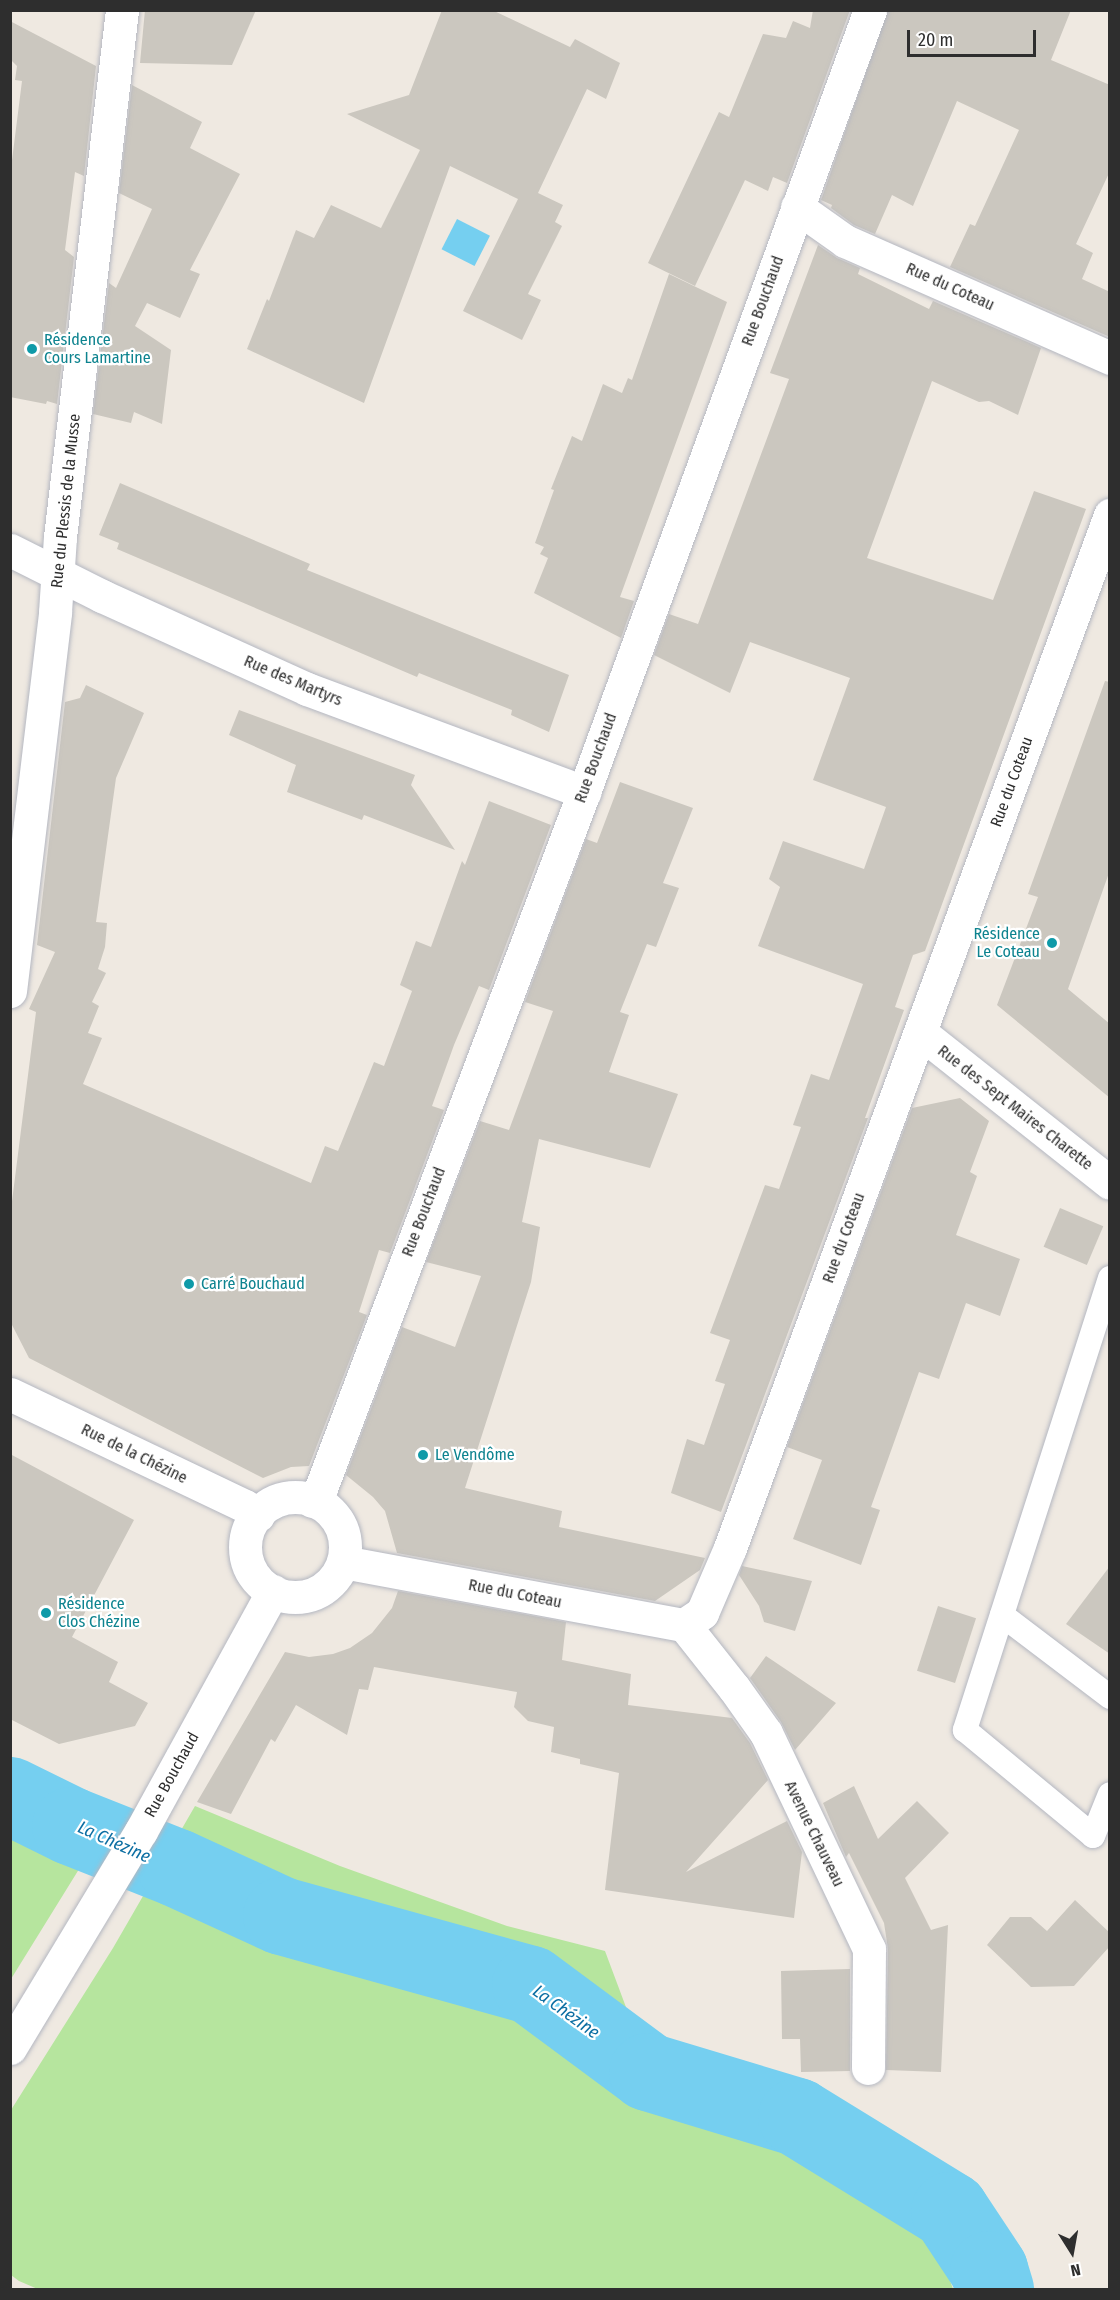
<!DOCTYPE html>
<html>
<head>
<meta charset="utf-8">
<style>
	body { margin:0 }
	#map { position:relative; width:1120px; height:2300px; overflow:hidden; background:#efe9e1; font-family:"Fira Sans Condensed",sans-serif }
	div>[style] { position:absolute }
	.green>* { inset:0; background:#b6e59e }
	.water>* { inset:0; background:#75cff0; transform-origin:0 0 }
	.river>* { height:78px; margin:-39px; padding:0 39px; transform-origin:39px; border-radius:39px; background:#75cff0 }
	.building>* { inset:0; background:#cbc7bf; transform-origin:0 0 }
	.roads { filter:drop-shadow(0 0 2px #b4b7c1) drop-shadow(0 0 2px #b4b7c1) }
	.service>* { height:24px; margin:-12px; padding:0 12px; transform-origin:12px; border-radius:12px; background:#fff }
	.minor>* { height:33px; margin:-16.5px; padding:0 16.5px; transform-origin:16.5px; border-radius:16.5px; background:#fff }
	.minor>.ring { margin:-16.5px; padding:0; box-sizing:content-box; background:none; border:33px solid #fff; border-radius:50% }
	.dots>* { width:16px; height:16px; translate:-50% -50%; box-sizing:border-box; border:3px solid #fff; border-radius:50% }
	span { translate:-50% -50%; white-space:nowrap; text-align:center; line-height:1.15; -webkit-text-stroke:4.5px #fff; paint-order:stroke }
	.street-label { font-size:16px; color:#2e2e2e }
	.culture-label { font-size:16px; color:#0d838f }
	.left { translate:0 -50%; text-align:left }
	.right { translate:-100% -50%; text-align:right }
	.water-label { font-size:18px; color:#0d6fa3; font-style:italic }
	.frame { position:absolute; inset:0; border:12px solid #2e2e2e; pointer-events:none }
	.north { position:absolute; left:1042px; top:2222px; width:60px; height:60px; -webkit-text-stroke:4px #fff; paint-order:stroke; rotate:169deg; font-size:16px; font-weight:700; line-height:24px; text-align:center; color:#2e2e2e }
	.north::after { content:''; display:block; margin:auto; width:21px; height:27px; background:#2e2e2e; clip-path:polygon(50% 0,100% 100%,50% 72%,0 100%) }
	.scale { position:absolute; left:907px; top:30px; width:129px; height:27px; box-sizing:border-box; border:3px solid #2e2e2e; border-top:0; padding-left:8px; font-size:18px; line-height:21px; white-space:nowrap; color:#2e2e2e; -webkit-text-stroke:4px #fff; paint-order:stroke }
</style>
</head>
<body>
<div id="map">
	<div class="green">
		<div style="clip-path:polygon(11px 1789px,40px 1806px,102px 1832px,11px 1979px)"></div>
		<div style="clip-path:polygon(195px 1806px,340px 1866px,507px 1926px,605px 1951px,645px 2058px,701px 2102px,780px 2131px,923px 2203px,953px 2289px,40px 2290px,19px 2281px,11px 2275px,11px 2110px,113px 1948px)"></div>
	</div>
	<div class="water">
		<div style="left:457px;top:219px;width:37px;height:34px;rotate:27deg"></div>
	</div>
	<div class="river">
		<div style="left:10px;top:1796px;width:68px;rotate:26.2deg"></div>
		<div style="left:71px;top:1826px;width:114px;rotate:21.6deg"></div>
		<div style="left:177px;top:1868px;width:115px;rotate:24.6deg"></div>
		<div style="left:282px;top:1916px;width:258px;rotate:15.5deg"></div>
		<div style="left:531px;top:1985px;width:146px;rotate:36.6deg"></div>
		<div style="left:648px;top:2072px;width:156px;rotate:16.8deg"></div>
		<div style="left:797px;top:2117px;width:180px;rotate:31.6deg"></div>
		<div style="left:950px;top:2211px;width:71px;rotate:56.5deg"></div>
		<div style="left:989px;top:2270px;width:21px;rotate:73deg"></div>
	</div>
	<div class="building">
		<div style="clip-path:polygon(145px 10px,256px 10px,232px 65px,140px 63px)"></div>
		<div style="clip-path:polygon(442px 10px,492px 10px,570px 47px,575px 39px,620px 63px,606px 99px,587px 89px,538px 193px,563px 205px,555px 222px,562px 226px,528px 294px,541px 300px,522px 340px,463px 311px,518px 199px,450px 166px,364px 403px,247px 349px,267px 299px,269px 301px,296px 230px,314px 238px,331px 205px,381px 228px,420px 150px,347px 114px,409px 95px)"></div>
		<div style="clip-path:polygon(813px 10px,850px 10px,787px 183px,773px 177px,768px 191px,745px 180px,695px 286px,648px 263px,719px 112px,729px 117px,763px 34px,786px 38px,793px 21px,810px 28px)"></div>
		<div style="clip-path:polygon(888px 10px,1071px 10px,1051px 60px,1110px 85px,1110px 171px,1076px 244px,1093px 253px,1082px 279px,1110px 292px,1110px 337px,950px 267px,970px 224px,975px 226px,1019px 130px,957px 101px,913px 206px,892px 195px,875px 234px,854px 225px,831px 208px,832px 205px,821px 200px)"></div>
		<div style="clip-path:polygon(10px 21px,96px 66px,84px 176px,75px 172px,65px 250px,74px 257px,57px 404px,47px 401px,46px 404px,10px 397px,10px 176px,22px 81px,15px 80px,17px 66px,10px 59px)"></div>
		<div style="clip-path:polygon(132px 85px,202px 122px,190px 148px,240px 174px,190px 270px,200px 274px,180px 318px,147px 303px,135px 326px,171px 350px,162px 424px,134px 412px,131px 423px,93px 414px,109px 283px,116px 288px,152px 209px,119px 193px)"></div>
		<div style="clip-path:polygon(818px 245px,837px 258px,860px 268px,858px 274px,929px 309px,933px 301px,1041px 348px,1018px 415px,989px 401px,979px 402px,932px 381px,867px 558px,993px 600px,1034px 491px,1086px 509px,925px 951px,913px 955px,895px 1007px,904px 1010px,865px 1118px,868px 1118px,721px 1512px,671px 1493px,687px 1439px,704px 1445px,725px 1384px,715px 1381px,730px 1340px,710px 1333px,765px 1185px,779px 1189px,801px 1127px,793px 1125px,811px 1074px,829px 1080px,863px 984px,758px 946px,780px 887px,769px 879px,783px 841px,864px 869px,886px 807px,813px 780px,850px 678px,750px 642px,730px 693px,654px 655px,669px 614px,698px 624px,789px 379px,770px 373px)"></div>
		<div style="clip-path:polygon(669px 274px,727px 302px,620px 597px,634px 601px,621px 638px,534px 593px,548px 558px,540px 554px,544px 547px,535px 543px,554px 490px,551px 489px,572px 436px,582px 441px,603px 384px,622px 393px,628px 378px,632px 380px)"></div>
		<div style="clip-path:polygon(120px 483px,310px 564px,307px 570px,569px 675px,549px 732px,511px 715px,512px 710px,419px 673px,417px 677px,117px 549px,119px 543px,99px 535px)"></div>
		<div style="clip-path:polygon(1105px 681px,1110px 682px,1110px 870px,1068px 989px,1110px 1024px,1110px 1098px,997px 1005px,1038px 897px,1028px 894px)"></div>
		<div style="clip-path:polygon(86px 685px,144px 713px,116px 778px,96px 922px,107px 923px,105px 947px,98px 969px,106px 973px,92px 1002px,99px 1006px,88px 1033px,102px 1038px,83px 1084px,311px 1183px,325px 1146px,338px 1151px,374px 1062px,384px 1066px,412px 991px,400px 985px,416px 941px,431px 947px,462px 861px,465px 865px,489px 801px,551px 825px,489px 990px,479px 986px,454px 1045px,432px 1106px,444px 1110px,390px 1253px,379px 1250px,359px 1312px,367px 1315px,309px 1466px,291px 1467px,263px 1478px,29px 1358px,10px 1321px,10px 1217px,36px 1012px,29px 1009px,55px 952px,37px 945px,65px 702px,80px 698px)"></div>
		<div style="clip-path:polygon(239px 710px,415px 775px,411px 785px,455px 850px,364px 815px,362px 820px,287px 792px,296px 765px,229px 735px)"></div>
		<div style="clip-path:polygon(620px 782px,693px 808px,663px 883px,679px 888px,656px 947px,647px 944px,620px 1012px,629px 1015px,609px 1072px,678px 1094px,650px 1168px,539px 1139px,522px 1222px,540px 1227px,531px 1282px,465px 1488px,562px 1511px,559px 1527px,705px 1558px,700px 1570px,655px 1601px,397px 1553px,385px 1511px,373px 1497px,346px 1475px,402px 1327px,455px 1347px,481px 1276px,426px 1262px,480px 1121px,509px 1130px,553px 1011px,525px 1002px,586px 839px,597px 843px)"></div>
		<div style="clip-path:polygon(960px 1098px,989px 1121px,970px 1172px,977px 1176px,956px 1235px,1020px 1259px,1000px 1316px,966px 1303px,939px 1379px,919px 1372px,871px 1507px,880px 1510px,861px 1565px,793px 1539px,822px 1460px,787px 1447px,912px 1108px)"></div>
		<div style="left:1060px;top:1208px;width:47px;height:42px;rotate:23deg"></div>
		<div style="clip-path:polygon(10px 1454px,134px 1520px,72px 1637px,118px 1662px,109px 1682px,148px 1703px,135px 1726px,59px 1744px,10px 1719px)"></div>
		<div style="clip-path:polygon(742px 1566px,812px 1581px,795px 1631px,764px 1622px,759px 1606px,739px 1575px)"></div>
		<div style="clip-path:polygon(1110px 1566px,1110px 1654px,1066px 1624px)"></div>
		<div style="clip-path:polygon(398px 1591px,566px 1622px,562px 1660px,631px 1674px,628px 1705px,732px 1718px,750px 1743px,768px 1780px,686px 1872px,787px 1821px,802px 1852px,794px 1918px,605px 1890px,619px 1773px,580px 1764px,580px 1759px,551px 1752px,554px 1727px,528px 1721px,514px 1707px,517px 1692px,374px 1667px,368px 1690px,359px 1689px,347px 1735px,296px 1705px,275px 1742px,271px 1739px,231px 1814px,197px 1802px,285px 1652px,309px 1657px,333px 1654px,350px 1648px,372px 1633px,392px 1608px)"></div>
		<div style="left:938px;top:1606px;width:40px;height:68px;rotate:18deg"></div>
		<div style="clip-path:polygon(766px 1656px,836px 1703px,795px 1750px,781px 1722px,750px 1678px)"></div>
		<div style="clip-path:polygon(854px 1786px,878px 1839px,917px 1801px,949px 1833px,905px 1878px,931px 1930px,948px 1925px,941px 2072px,886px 2070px,888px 1949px,884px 1923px,849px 1853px,846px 1857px,823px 1803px)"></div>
		<div style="clip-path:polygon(1075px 1900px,1110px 1933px,1110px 1946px,1074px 1986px,1031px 1987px,987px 1945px,1010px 1917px,1031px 1917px,1047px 1931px)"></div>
		<div style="clip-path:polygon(850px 1969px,850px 2071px,801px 2072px,800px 2039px,782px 2039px,781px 1971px)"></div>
	</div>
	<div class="roads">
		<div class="service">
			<div style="left:1110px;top:1278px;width:475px;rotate:107.8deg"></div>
			<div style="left:965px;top:1730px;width:166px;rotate:39.6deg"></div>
			<div style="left:1093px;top:1836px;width:45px;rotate:-68deg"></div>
			<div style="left:1002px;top:1615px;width:136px;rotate:37.2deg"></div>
		</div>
		<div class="minor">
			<div style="left:797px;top:207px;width:59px;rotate:35.3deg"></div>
			<div style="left:845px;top:241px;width:290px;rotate:23.8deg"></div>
			<div style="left:10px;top:550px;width:103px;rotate:26.6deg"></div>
			<div style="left:102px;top:596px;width:225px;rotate:24.4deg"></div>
			<div style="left:307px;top:689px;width:296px;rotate:20.4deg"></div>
			<div style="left:10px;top:991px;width:382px;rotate:-83.2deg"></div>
			<div style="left:55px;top:612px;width:75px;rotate:-86.2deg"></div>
			<div style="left:60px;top:537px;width:531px;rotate:-83.29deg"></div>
			<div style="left:921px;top:1033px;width:241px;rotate:38.4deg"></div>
			<div style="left:10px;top:1394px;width:260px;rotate:25.5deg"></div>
			<div style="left:245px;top:1506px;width:16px;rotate:35deg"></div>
			<div class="ring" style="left:245px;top:1497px;width:67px;height:67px"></div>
			<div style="left:312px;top:1501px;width:16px;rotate:-55deg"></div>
			<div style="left:321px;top:1488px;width:744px;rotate:-69.3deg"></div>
			<div style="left:584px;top:792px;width:833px;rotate:-69.91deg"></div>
			<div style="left:343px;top:1562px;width:347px;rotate:10.5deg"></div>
			<div style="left:684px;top:1625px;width:22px;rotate:-34deg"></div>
			<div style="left:702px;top:1613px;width:71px;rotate:-66.7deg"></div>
			<div style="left:730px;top:1548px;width:1101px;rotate:-69.8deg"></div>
			<div style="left:684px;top:1625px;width:80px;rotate:51.6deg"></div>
			<div style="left:734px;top:1688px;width:55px;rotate:54.6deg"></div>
			<div style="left:766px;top:1733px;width:239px;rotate:64.5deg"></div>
			<div style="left:869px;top:1949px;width:119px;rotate:90.5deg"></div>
			<div style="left:10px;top:2048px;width:253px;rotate:-58.9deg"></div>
			<div style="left:141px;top:1831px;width:274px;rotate:-61.2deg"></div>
		</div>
	</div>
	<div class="dots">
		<div style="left:32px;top:349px;background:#0f9aa8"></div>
		<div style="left:1052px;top:943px;background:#0f9aa8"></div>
		<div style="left:189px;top:1284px;background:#0f9aa8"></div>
		<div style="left:423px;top:1455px;background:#0f9aa8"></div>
		<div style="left:46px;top:1613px;background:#0f9aa8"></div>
	</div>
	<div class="street-label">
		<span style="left:950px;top:287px;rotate:24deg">Rue du Coteau</span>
		<span style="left:763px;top:301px;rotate:-70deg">Rue Bouchaud</span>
		<span style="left:66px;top:501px;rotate:-84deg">Rue du Plessis de la Musse</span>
		<span style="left:293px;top:681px;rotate:23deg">Rue des Martyrs</span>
		<span style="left:596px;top:758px;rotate:-70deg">Rue Bouchaud</span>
		<span style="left:1012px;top:782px;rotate:-70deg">Rue du Coteau</span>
		<span style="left:1015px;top:1108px;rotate:38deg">Rue des Sept Maires Charette</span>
		<span style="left:424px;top:1212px;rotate:-69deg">Rue Bouchaud</span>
		<span style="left:844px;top:1238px;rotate:-70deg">Rue du Coteau</span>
		<span style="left:134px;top:1454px;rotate:26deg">Rue de la Chézine</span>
		<span style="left:515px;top:1594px;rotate:11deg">Rue du Coteau</span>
		<span style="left:172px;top:1775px;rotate:-61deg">Rue Bouchaud</span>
		<span style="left:814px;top:1834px;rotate:64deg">Avenue Chauveau</span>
	</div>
	<div class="culture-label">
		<span class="left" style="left:44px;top:349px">Résidence<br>Cours Lamartine</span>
		<span class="right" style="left:1040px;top:943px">Résidence<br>Le Coteau</span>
		<span class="left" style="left:201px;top:1284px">Carré Bouchaud</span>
		<span class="left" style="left:435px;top:1455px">Le Vendôme</span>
		<span class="left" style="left:58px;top:1613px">Résidence<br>Clos Chézine</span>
	</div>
	<div class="water-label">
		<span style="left:114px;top:1842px;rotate:24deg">La Chézine</span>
		<span style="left:566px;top:2012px;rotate:36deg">La Chézine</span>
	</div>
	<div class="frame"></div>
	<div class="north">N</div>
	<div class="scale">20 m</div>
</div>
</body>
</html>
